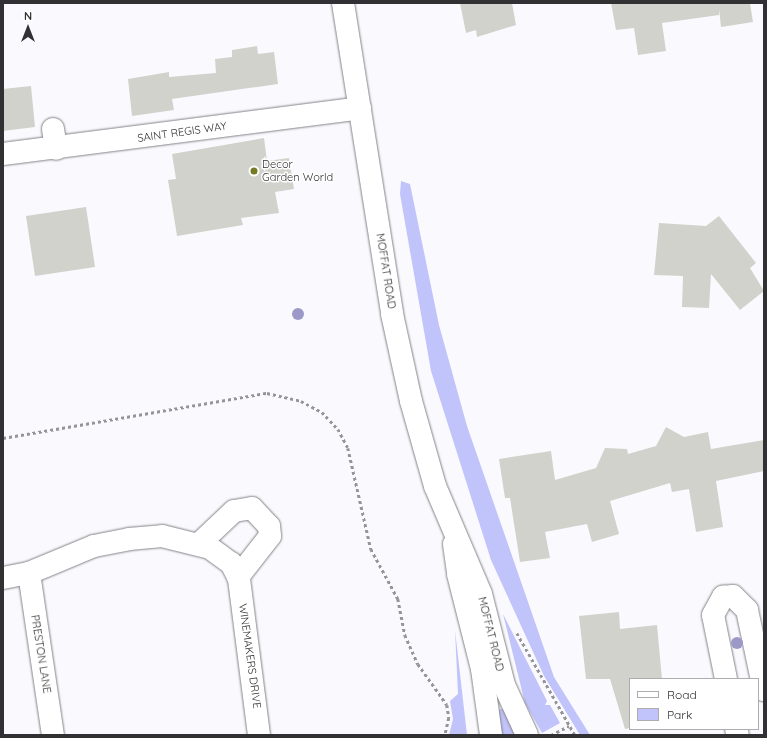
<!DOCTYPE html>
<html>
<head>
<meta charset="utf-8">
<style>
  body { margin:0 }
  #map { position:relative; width:767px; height:738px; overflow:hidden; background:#fafafe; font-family:Quicksand,sans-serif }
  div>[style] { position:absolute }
  .green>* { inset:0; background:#c1c3fb }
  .building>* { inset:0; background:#d1d2cc }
  .path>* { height:2.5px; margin-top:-1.25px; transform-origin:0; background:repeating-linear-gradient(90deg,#959598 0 3px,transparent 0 6px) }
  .roads { filter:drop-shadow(0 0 1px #828388) drop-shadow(0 0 1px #828388) }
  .minor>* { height:22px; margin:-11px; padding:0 11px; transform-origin:11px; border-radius:11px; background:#fff }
  .major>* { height:22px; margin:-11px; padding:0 11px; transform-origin:11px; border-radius:11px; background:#fff }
  .trees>* { width:12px; height:12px; margin:-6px; border-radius:50%; background:#9c99c8 }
  .dots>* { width:11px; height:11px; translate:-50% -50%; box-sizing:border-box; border:2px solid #fff; border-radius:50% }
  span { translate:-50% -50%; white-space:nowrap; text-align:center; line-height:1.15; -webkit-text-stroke:3px #fff; paint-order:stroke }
  .street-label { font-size:11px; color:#313133 }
  .poi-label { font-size:11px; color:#313133 }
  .left { translate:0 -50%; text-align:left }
  .frame { position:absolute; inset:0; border:4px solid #313133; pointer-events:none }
  .legend { position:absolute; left:629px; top:678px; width:130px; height:52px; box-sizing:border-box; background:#fff; border:1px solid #adadad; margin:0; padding:5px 7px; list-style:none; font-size:12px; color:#313133 }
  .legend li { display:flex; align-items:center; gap:8px; height:20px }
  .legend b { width:20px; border:1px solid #adadad }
  .north { position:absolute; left:8px; top:8px; width:40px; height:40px; -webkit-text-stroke:3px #fff; paint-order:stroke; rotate:0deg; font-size:11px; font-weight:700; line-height:16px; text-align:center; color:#313133 }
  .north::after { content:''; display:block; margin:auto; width:14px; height:18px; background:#313133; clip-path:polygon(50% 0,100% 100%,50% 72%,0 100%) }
</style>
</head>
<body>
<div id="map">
  <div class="green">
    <div style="clip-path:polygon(401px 181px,410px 184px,439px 325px,467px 426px,554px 677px,590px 735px,580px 735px,544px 676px,491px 560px,431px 371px,400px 194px)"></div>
    <div style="clip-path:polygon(503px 614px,547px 701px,545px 705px,550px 705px,560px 723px,542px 733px,525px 703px)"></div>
    <div style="clip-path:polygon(455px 630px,467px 735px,449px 735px,453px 719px,450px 701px,458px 694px)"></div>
    <div style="clip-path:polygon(505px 708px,517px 735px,502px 735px,497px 710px)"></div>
  </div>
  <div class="building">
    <div style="clip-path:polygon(460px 3px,512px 3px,516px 25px,477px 37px,476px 30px,466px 33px)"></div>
    <div style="clip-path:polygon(611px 3px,750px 3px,753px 22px,721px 27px,719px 9px,719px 15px,662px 23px,666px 51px,638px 55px,634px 28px,616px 30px)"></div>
    <div style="clip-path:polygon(257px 46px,258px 54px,274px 52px,278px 84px,172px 99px,174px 110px,132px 116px,128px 79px,169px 72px,169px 77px,216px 73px,215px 59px,232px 57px,232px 50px)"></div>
    <div style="clip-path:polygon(31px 86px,35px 127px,3px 131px,3px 89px)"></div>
    <div style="clip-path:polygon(264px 138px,267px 161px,289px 158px,294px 189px,275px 192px,279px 213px,241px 218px,243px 225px,177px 236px,168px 180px,176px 179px,172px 154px)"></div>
    <div style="clip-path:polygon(86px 207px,95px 267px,35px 276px,26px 216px)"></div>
    <div style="clip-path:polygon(719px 216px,756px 263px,750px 268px,764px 291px,740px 310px,711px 274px,709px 308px,682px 307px,683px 276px,654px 275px,659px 223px,706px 226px)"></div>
    <div style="clip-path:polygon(666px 427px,684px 437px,708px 432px,711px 449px,764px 440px,764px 471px,716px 481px,723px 527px,696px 532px,689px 489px,672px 492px,670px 483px,610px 501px,619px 534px,592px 542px,587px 524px,545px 532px,550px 558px,520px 562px,510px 498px,505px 498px,499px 459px,551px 451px,555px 480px,596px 468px,605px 448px,627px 449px,628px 454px,656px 446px)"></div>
    <div style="clip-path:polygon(619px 612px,620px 629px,657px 625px,662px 679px,630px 679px,630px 728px,625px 729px,610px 679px,586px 679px,579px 616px)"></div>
  </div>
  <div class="path">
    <div style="left:3px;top:438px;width:268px;rotate:-9.7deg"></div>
    <div style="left:267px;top:393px;width:35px;rotate:13deg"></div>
    <div style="left:301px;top:401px;width:24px;rotate:28deg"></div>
    <div style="left:322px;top:412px;width:23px;rotate:47deg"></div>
    <div style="left:338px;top:429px;width:21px;rotate:62deg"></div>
    <div style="left:348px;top:448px;width:104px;rotate:77.2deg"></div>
    <div style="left:371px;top:549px;width:57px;rotate:61.6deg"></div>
    <div style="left:398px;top:599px;width:37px;rotate:79deg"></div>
    <div style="left:405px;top:635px;width:32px;rotate:66deg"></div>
    <div style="left:418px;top:664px;width:50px;rotate:54.7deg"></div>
    <div style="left:447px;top:705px;width:13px;rotate:81deg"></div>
    <div style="left:449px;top:718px;width:17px;rotate:103deg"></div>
    <div style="left:517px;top:633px;width:117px;rotate:60.4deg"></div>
    <div style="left:551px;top:735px;width:20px;rotate:-27deg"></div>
  </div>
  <div class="roads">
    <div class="minor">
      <div style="left:53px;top:129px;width:20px;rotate:81deg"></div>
      <div style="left:3px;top:154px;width:360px;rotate:-7.3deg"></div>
      <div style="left:199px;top:544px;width:48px;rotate:-43.3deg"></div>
      <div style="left:234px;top:511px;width:18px;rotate:-9deg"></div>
      <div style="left:252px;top:508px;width:25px;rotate:47deg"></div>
      <div style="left:269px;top:526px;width:10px;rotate:84deg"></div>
      <div style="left:270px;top:536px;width:52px;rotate:128deg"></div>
      <div style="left:29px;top:573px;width:164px;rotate:81.6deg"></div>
      <div style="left:3px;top:578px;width:26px;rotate:-11deg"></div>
      <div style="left:29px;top:573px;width:70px;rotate:-22.6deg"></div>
      <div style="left:94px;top:546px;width:36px;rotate:-11deg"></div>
      <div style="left:129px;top:539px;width:33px;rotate:-5deg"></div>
      <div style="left:162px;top:536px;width:49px;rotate:14deg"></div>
      <div style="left:210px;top:548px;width:26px;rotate:36deg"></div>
      <div style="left:231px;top:563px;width:18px;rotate:63deg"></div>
      <div style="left:239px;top:579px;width:157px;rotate:82.7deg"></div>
      <div style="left:726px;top:679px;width:65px;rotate:-101.5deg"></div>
      <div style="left:713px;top:615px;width:21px;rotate:-61deg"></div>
      <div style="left:723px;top:597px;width:10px;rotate:-6deg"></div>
      <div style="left:733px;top:596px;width:20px;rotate:45deg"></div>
      <div style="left:747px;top:610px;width:82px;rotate:78deg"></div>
      <div style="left:736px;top:729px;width:6px;rotate:72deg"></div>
    </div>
    <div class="major">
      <div style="left:343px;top:3px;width:315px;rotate:81deg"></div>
      <div style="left:392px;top:314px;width:89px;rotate:77.7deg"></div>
      <div style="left:411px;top:401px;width:88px;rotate:74.2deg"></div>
      <div style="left:435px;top:486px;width:117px;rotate:66.9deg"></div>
      <div style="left:481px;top:594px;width:94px;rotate:75.8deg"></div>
      <div style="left:504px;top:685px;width:55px;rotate:65.3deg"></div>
      <div style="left:454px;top:544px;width:30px;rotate:82deg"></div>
      <div style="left:458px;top:574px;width:98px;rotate:75.8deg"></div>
      <div style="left:482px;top:669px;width:67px;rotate:82.2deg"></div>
    </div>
  </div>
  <div class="trees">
    <div style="left:298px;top:314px"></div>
    <div style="left:737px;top:643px"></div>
  </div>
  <div class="dots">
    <div style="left:254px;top:171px;background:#757a24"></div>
  </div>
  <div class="street-label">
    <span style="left:182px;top:132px;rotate:-8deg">SAINT REGIS WAY</span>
    <span style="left:386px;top:271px;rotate:81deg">MOFFAT ROAD</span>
    <span style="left:491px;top:634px;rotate:76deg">MOFFAT ROAD</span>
    <span style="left:41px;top:654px;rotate:81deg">PRESTON LANE</span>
    <span style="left:250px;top:656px;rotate:82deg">WINEMAKERS DRIVE</span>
  </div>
  <div class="poi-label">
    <span class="left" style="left:262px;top:171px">Decor<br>Garden World</span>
  </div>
  <div class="frame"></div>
  <ul class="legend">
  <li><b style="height:5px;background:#fff"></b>Road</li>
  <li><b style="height:11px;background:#c1c3fb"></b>Park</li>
  </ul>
  <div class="north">N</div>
</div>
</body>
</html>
